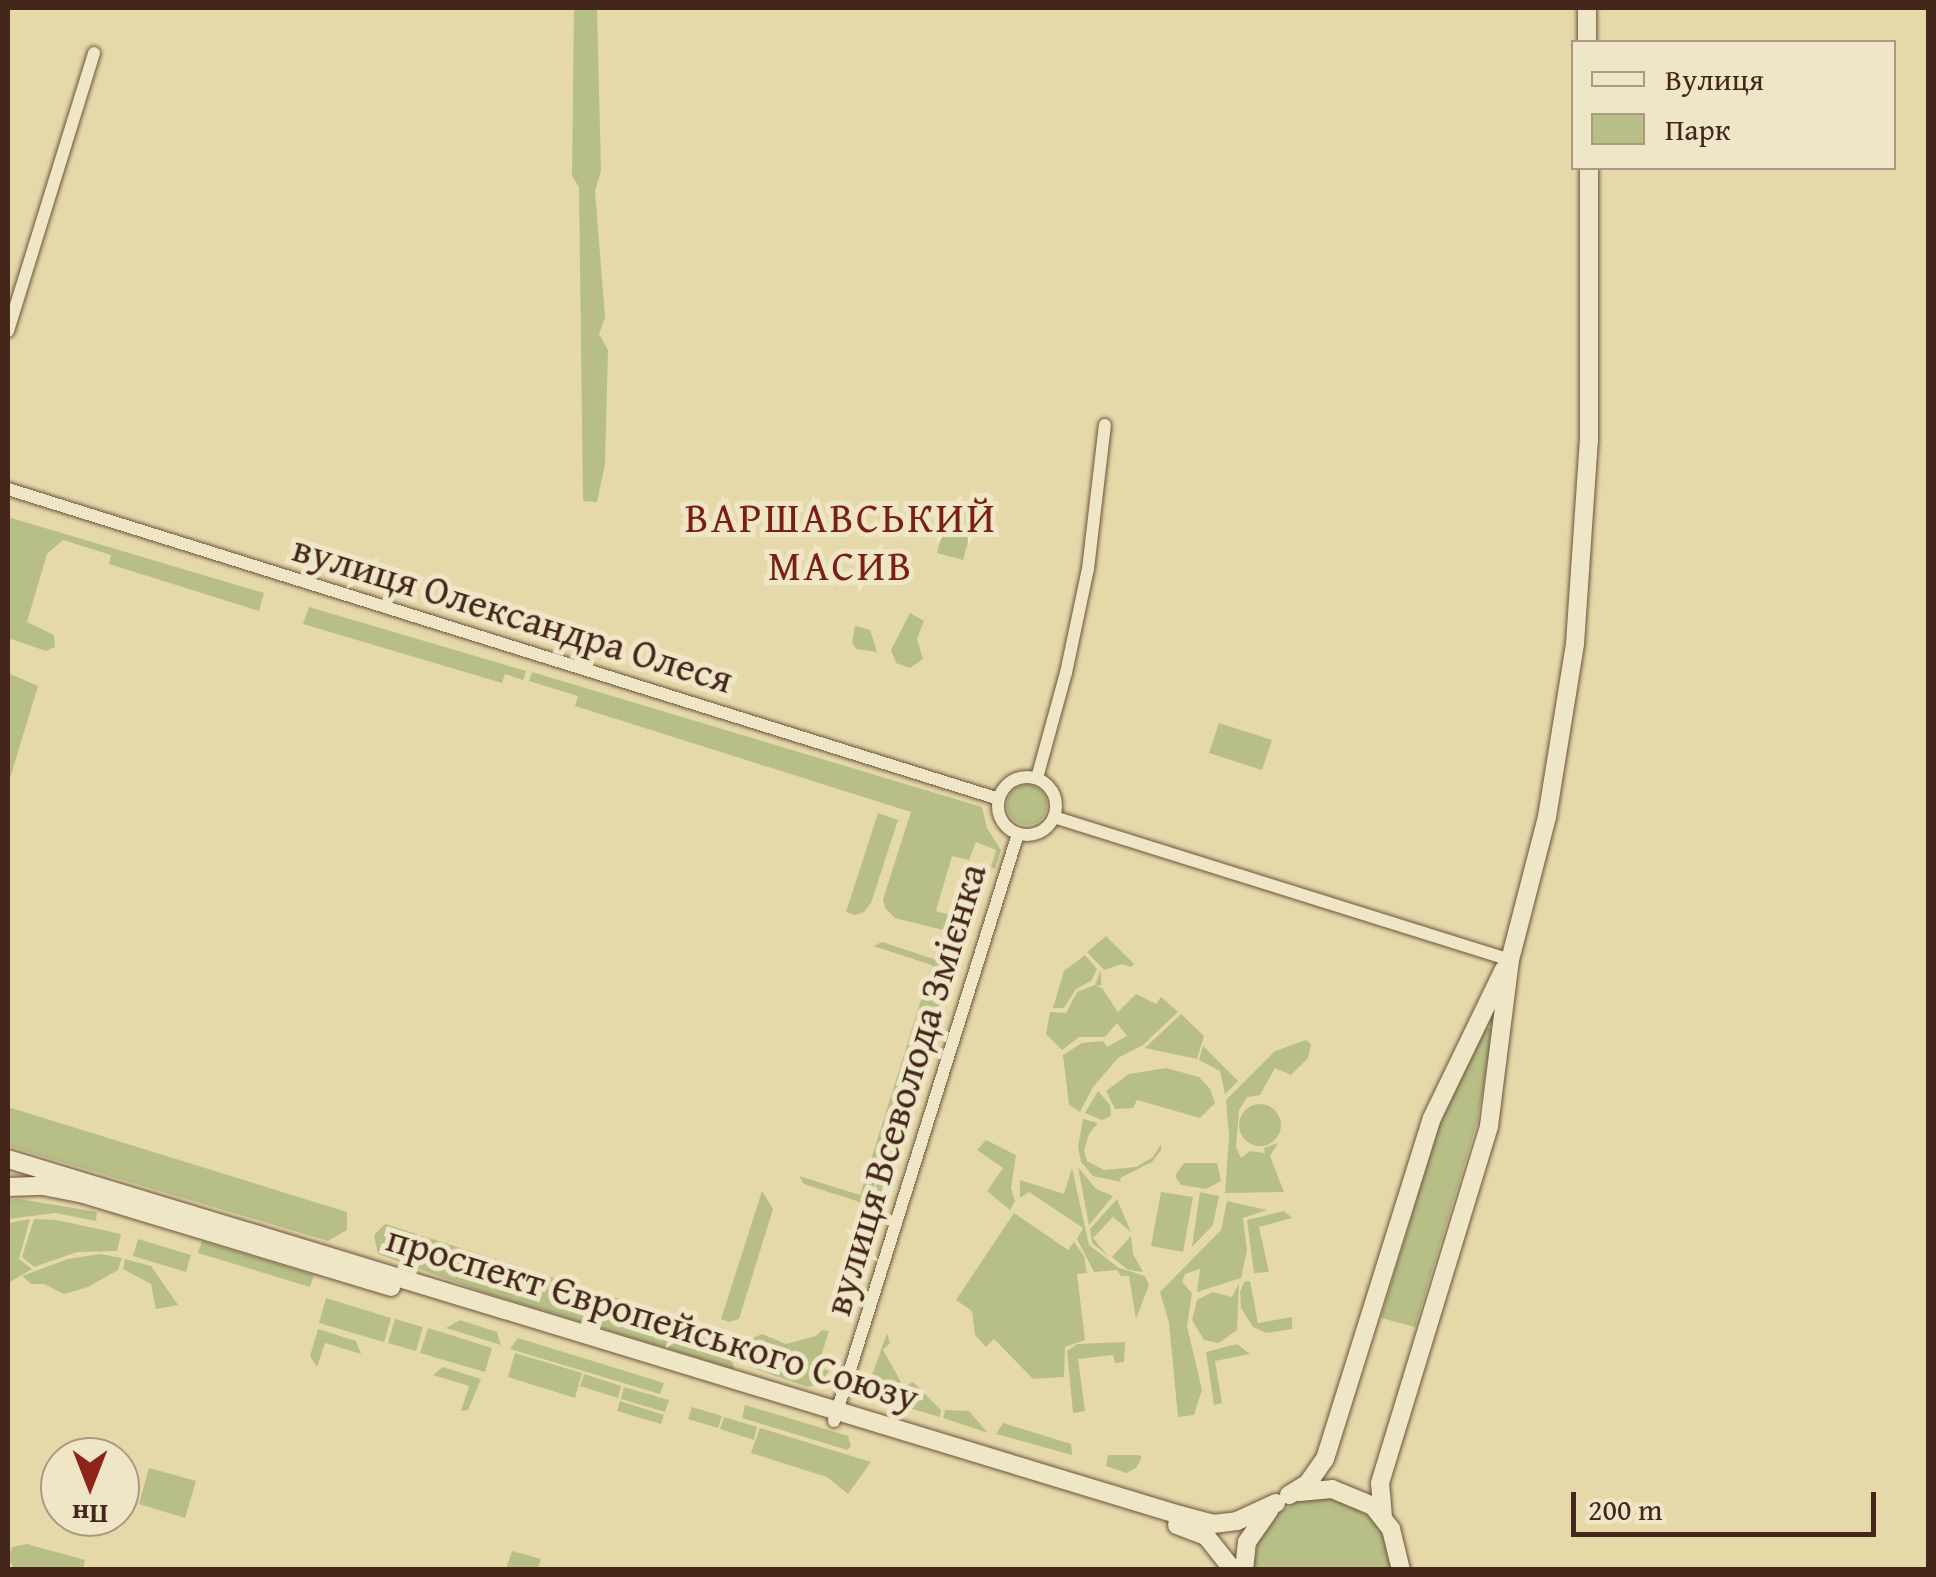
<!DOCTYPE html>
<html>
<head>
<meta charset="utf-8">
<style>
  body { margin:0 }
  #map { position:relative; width:1936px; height:1577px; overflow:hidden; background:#e6d9a9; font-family:"Gentium Book Plus",serif }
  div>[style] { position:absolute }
  .green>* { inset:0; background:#b7bf86 }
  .round { border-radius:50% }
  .roads { filter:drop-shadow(0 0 2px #6c533e) drop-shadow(0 0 2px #6c533e) }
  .street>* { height:12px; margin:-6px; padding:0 6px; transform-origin:6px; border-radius:6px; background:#efe6c7 }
  .street>.ring { margin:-6px; padding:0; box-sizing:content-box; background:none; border:12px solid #efe6c7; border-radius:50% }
  .secondary>* { height:18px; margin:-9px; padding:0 9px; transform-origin:9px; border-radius:9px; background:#efe6c7 }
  span { translate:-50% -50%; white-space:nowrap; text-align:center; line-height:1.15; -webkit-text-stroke:10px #efe6c7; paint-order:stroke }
  .street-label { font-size:40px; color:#44261b }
  .neighbourhood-label { font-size:42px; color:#7a1f14; letter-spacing:2.5px }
  .frame { position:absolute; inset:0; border:10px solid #44261b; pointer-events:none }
  .legend { position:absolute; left:1571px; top:40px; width:325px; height:130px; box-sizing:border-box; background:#efe6c7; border:2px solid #ab9982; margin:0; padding:12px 18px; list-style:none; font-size:30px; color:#44261b }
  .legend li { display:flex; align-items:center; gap:20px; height:50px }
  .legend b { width:50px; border:2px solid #ab9982 }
  .north { position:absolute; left:40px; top:1437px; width:100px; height:100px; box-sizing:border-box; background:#efe6c7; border:2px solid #ab9982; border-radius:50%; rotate:180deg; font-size:28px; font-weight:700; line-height:40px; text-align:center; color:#44261b }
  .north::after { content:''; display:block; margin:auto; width:35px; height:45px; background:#8f2418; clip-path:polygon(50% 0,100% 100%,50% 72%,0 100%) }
  .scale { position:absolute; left:1571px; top:1492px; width:305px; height:45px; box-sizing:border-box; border:5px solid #44261b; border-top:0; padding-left:12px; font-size:30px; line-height:35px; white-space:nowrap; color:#44261b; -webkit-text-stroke:8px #efe6c7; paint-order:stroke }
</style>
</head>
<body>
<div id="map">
  <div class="green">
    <div style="clip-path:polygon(574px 8px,597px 8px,601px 171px,595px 191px,605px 317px,599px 334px,608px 350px,605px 464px,597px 502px,583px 501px,579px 187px,572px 176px)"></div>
    <div style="clip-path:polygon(950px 506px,976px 513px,963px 560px,937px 553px)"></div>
    <div style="clip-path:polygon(8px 517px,264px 593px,259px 611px,109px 564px,111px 555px,63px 540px,47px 554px,27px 622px,54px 635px,55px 647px,46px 651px,8px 638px)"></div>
    <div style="clip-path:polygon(309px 607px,526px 671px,523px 680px,505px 674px,502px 683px,303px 624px)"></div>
    <div style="clip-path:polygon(910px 613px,924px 621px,917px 639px,923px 659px,910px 668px,896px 663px,891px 650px)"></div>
    <div style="clip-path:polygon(855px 626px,870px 630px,877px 652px,856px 649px,852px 643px)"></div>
    <div style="clip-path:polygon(532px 672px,982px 807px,987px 828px,1001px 850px,995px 869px,991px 867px,996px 850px,976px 842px,969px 860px,952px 856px,936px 911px,959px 918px,971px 879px,979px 882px,963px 935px,895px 918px,885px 908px,883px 899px,911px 812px,575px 706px,578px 696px,529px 681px)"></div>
    <div style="clip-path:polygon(8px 673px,38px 686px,8px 785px)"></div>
    <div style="clip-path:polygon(1219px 723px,1272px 740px,1262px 770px,1209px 753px)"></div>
    <div class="round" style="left:1007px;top:785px;width:40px;height:40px"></div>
    <div style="clip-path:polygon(878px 813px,898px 820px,871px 903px,864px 912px,855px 915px,846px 912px)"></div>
    <div style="clip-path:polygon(1106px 936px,1134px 964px,1131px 967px,1122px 964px,1104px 970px,1087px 952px)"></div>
    <div style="clip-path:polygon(882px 942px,952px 965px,878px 1204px,872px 1206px,804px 1184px,799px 1176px,860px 1195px,932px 965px,873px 946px)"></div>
    <div style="clip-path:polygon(1085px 955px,1097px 969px,1091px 981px,1076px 989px,1064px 1008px,1053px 1008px,1064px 971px)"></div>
    <div style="clip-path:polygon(1101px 970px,1101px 985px,1096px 986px,1102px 988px,1118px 1012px,1136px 994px,1156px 1004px,1161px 997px,1178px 1012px,1143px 1045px,1118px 1058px,1093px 1087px,1080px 1112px,1069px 1105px,1063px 1055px,1082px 1043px,1103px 1041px,1107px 1047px,1127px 1036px,1117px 1023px,1105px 1037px,1079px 1037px,1062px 1050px,1046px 1034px,1050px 1012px,1066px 1013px,1077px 992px,1095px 985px)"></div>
    <div style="clip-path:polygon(1181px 1014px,1204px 1036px,1197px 1059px,1145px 1048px)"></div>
    <div style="clip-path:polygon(1484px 1027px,1493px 1029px,1477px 1123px,1415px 1327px,1381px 1318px,1442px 1115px)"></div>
    <div style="clip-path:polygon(1306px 1040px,1311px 1044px,1308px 1058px,1291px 1075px,1275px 1068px,1260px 1095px,1247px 1097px,1239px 1110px,1236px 1147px,1241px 1158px,1250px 1151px,1265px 1153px,1264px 1148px,1278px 1143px,1270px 1156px,1284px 1192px,1225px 1193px,1229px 1136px,1226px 1100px,1275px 1051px)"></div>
    <div style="clip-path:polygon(1203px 1046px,1238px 1081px,1225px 1094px,1220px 1071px,1199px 1060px)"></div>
    <div style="clip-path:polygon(1166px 1068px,1199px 1077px,1210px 1089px,1215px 1103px,1200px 1118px,1137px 1100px,1133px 1108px,1115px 1109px,1106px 1091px,1129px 1074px)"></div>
    <div style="clip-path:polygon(1098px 1091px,1110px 1105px,1111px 1116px,1102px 1120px,1085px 1113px)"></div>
    <div class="round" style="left:1239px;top:1104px;width:42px;height:42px"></div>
    <div style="clip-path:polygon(8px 1107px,347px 1212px,347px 1230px,328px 1241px,8px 1146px)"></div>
    <div style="clip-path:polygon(1083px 1119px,1098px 1123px,1089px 1134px,1084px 1151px,1087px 1161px,1104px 1170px,1136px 1167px,1153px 1157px,1161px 1144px,1161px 1150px,1152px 1162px,1120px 1178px,1121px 1182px,1093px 1176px,1081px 1162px,1078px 1147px)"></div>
    <div style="clip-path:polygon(986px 1140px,1016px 1155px,1011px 1188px,1015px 1201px,1010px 1210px,987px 1191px,1003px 1168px,977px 1150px)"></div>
    <div style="clip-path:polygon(1184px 1163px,1217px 1163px,1221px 1181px,1206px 1189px,1181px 1185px,1175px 1176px)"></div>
    <div style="clip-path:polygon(1078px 1167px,1096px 1189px,1113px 1196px,1089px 1225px)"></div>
    <div style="clip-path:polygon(1072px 1168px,1089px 1245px,1119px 1268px,1145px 1276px,1149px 1285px,1136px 1319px,1129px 1276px,1121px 1276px,1117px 1270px,1094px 1272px,1077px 1239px,1083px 1228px,1029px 1192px,1020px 1198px,1020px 1180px,1064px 1194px)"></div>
    <div style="clip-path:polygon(762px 1191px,773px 1209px,739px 1319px,729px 1322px,721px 1319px)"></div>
    <div style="clip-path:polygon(1161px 1192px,1193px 1197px,1183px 1252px,1151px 1246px)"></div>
    <div style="clip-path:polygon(1200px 1192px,1219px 1196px,1213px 1225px,1192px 1247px)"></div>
    <div style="clip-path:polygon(19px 1199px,97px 1212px,96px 1221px,56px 1213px,8px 1219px,8px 1200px)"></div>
    <div style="clip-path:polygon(1117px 1199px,1131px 1232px,1113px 1217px,1093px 1238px,1108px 1256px,1092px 1243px,1090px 1229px)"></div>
    <div style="clip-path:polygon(1227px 1201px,1267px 1210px,1243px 1218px,1247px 1251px,1241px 1278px,1197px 1292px,1200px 1269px,1185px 1274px,1182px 1282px,1192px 1293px,1187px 1326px,1202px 1390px,1194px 1415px,1178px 1417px,1169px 1323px,1160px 1292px,1221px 1230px)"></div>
    <div style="clip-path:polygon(1284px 1211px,1292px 1218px,1259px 1227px,1269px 1272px,1254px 1273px,1247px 1220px)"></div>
    <div style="clip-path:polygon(1014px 1213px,1068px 1250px,1074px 1242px,1084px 1256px,1087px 1273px,1077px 1274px,1085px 1340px,1065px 1347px,1064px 1377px,1033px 1379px,994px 1339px,986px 1347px,975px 1335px,972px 1311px,956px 1300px)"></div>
    <div style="clip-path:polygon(30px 1219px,19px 1259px,32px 1269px,8px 1283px,8px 1223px)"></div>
    <div style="clip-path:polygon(34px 1219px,57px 1220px,121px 1234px,117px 1251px,77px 1252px,34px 1267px,22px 1257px)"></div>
    <div style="clip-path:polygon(385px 1224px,733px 1335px,730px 1353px,734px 1369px,480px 1291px,378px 1254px,374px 1235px)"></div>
    <div style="clip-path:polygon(1131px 1236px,1133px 1254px,1143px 1272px,1128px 1270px,1112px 1257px)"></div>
    <div style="clip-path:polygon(138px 1239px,191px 1255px,186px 1272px,133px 1256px)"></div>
    <div style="clip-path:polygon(202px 1241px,314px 1275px,310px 1287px,198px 1253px)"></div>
    <div style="clip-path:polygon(100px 1254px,122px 1258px,118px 1270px,88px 1287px,64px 1294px,44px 1284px,31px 1284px,22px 1276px,68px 1259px)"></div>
    <div style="clip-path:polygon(125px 1259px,151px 1266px,178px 1305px,156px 1309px,151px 1284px,123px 1269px)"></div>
    <div style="clip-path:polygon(1250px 1281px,1258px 1323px,1292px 1317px,1292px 1329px,1266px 1333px,1253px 1327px,1241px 1308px,1240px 1292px,1244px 1282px)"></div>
    <div style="clip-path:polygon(1239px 1283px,1237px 1330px,1219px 1343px,1204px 1340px,1192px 1320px,1197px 1300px,1213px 1292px,1232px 1297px)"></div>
    <div style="clip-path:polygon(326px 1298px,391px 1318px,384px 1342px,319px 1323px)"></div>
    <div style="clip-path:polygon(395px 1319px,423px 1327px,416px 1351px,388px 1343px)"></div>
    <div style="clip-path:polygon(460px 1320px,497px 1332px,501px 1345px,446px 1328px)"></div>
    <div style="clip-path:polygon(428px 1328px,492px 1348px,485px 1372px,420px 1353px)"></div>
    <div style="clip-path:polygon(318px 1329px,356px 1341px,361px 1354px,325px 1343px,317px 1367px,310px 1356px)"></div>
    <div style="clip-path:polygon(822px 1330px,829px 1331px,818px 1366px,829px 1371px,820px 1384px,807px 1387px,750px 1367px,745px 1343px,753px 1338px,762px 1334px,786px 1344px,816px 1336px)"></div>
    <div style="clip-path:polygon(887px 1333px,890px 1343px,883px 1350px,901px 1382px,880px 1395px,873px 1390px,871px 1378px)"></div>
    <div style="clip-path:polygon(518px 1338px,664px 1383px,660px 1394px,510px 1349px)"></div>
    <div style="clip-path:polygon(1125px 1342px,1124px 1362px,1115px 1363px,1113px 1355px,1078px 1359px,1085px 1411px,1073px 1413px,1067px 1351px,1077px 1344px)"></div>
    <div style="clip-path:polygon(1237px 1344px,1250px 1354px,1215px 1361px,1222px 1403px,1214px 1405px,1206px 1352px)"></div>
    <div style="clip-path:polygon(515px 1353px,582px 1373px,575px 1398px,508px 1377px)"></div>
    <div style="clip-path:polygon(443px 1367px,481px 1379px,468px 1410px,461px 1411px,469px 1386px,433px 1375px)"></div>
    <div style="clip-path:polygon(584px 1374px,621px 1386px,618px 1398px,580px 1386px)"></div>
    <div style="clip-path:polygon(913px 1382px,941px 1410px,940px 1417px,881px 1400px)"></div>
    <div style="clip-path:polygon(624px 1387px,669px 1400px,665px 1412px,621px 1399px)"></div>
    <div style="clip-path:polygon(620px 1401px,664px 1415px,661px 1424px,617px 1411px)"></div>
    <div style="clip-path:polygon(745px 1405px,848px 1436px,851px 1446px,847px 1450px,742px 1418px)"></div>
    <div style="clip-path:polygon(692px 1407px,722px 1416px,718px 1428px,688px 1419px)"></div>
    <div style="clip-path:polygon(945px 1410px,969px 1411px,988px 1433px,943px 1418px)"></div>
    <div style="clip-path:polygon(724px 1417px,757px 1427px,754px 1440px,720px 1429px)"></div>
    <div style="clip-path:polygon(1003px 1423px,1071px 1444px,1072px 1455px,996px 1434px)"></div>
    <div style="clip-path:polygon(760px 1428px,871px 1462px,848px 1494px,827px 1477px,751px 1453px)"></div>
    <div style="clip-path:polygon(1108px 1455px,1138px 1455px,1142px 1457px,1136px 1468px,1126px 1473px,1106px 1466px)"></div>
    <div style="clip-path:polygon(149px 1468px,196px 1481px,185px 1518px,139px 1504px)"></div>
    <div style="clip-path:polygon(1327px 1497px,1340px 1499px,1375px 1520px,1383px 1531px,1392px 1569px,1253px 1570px,1259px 1536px,1276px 1514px,1300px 1500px)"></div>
    <div style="clip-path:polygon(27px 1544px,85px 1560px,83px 1569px,13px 1567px,8px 1558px,12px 1547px)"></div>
    <div style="clip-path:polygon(512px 1551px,541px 1559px,538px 1569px,506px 1569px)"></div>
  </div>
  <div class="roads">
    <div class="street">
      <div style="left:8px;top:331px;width:291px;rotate:-72.8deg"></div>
      <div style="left:8px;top:489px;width:1038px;rotate:17.37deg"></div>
      <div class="ring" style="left:998px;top:777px;width:46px;height:46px"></div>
      <div style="left:1037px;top:778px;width:109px;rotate:-74.6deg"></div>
      <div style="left:1066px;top:673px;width:106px;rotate:-78.1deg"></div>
      <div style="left:1088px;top:569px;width:145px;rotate:-83.3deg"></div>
      <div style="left:1054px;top:817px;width:478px;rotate:17.4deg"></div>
      <div style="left:834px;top:1421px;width:615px;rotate:-72.6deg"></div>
    </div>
    <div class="secondary">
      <div style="left:1587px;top:8px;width:34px;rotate:90deg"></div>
      <div style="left:8px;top:1159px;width:1225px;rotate:16.9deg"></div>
      <div style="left:1180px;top:1515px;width:34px;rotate:15deg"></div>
      <div style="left:1213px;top:1524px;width:24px;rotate:-7deg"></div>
      <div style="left:1237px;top:1521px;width:43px;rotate:-24.8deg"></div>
      <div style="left:8px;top:1187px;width:35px;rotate:-2deg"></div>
      <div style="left:43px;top:1186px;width:38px;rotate:11deg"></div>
      <div style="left:80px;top:1193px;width:325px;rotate:16.8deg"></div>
      <div style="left:1299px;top:1492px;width:33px;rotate:-5deg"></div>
      <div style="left:1332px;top:1489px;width:44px;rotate:22.5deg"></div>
      <div style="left:1373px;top:1506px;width:29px;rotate:52deg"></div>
      <div style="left:1391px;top:1529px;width:42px;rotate:76.3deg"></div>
      <div style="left:1289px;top:1495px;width:22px;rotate:-32deg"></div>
      <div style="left:1308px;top:1483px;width:29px;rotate:-55deg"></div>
      <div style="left:1325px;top:1459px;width:357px;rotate:-72.6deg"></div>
      <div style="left:1432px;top:1118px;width:165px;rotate:-64.2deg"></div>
      <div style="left:1383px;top:1517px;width:34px;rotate:-95deg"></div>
      <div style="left:1380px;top:1483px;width:373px;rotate:-73deg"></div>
      <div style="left:1489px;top:1126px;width:167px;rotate:-82.8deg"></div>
      <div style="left:1510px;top:960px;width:148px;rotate:-75.5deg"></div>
      <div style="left:1547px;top:817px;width:175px;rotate:-80.8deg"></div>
      <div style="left:1575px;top:644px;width:203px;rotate:-86.1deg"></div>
      <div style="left:1589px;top:441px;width:273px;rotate:-90deg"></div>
      <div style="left:1177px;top:1525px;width:31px;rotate:21deg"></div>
      <div style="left:1206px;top:1536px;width:43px;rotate:51.5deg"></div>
      <div style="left:1244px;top:1570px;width:28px;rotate:-84deg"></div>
      <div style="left:1247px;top:1542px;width:39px;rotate:-55deg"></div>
    </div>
  </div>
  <div class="street-label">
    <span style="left:513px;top:613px;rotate:17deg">вулиця Олександра Олеся</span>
    <span style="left:904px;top:1089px;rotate:-73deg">вулиця Всеволода Змієнка</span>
    <span style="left:653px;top:1317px;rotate:17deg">проспект Європейського Союзу</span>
  </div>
  <div class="neighbourhood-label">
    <span style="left:841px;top:541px">ВАРШАВСЬКИЙ<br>МАСИВ</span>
  </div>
  <div class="frame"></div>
  <ul class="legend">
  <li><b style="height:12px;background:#efe6c7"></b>Вулиця</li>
  <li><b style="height:28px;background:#b7bf86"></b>Парк</li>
  </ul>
  <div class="north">Пн</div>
  <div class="scale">200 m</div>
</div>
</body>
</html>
